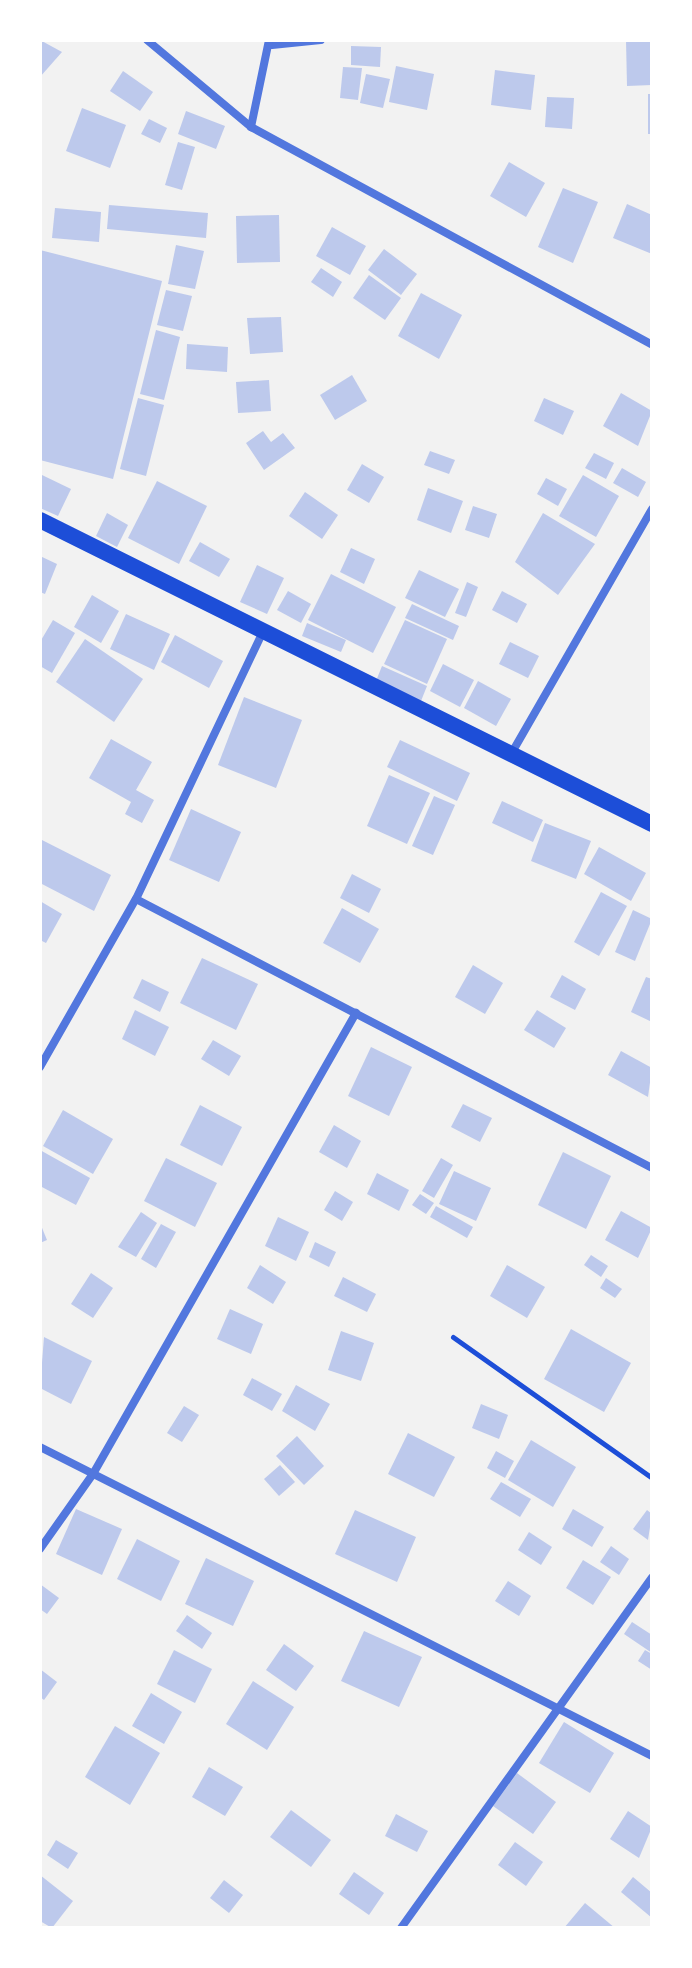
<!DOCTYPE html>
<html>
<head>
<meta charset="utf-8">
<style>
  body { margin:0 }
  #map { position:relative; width:692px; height:1968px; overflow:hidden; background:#f2f2f2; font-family:"Source Sans 3",sans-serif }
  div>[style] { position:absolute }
  .building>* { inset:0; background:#bdc9ec }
  .path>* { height:5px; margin:-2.5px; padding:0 2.5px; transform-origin:2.5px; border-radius:2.5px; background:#1d4ed8 }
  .minor>* { height:8px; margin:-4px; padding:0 4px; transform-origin:4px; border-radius:4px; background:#5277de }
  .secondary>* { height:16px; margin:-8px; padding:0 8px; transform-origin:8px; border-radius:8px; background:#1d4ed8 }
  span { translate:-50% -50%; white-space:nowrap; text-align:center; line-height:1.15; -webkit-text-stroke:6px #fff; paint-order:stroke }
  .frame { position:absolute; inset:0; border:42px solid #fff; pointer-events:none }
</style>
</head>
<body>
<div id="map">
  <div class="building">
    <div style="clip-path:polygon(40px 40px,62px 52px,40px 77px)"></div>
    <div style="clip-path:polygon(626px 40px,652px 40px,652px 85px,627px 86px)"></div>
    <div style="clip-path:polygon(351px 46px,381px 47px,380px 67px,351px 65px)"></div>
    <div style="clip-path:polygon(396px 66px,434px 74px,427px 110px,389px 102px)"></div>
    <div style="clip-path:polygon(343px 67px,362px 68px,358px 100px,340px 98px)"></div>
    <div style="clip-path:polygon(495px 70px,535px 75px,531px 110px,491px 105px)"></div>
    <div style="clip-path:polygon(123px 71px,153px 92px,140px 111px,110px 91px)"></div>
    <div style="clip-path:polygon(366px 74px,390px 79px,383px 108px,360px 103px)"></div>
    <div style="clip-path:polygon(648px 94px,652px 94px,652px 134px,648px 134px)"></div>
    <div style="clip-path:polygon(547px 97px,574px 98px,572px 129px,545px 127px)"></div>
    <div style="clip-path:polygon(82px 108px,126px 125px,110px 168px,66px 151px)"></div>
    <div style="clip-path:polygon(186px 111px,225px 126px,216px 149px,178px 134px)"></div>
    <div style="clip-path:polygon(149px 119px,167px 128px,160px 143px,141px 134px)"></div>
    <div style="clip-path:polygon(178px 142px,195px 147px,182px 190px,165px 185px)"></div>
    <div style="clip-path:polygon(509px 162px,545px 183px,526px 217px,490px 196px)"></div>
    <div style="clip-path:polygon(563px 188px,598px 202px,573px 263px,538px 247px)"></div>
    <div style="clip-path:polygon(627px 204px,652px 215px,652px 254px,613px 238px)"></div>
    <div style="clip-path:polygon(109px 205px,208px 213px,206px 238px,107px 229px)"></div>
    <div style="clip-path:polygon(55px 208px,101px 212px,99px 242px,52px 238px)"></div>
    <div style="clip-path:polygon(279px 215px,280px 262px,237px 263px,236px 216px)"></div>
    <div style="clip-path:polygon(332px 227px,366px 246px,350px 275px,316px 256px)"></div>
    <div style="clip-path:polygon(176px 245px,204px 251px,195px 289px,168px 284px)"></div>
    <div style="clip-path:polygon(384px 249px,417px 274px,401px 295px,368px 270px)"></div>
    <div style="clip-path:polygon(40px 250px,162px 281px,113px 479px,40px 460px)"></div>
    <div style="clip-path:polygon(321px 268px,342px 282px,333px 297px,311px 282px)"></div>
    <div style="clip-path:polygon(369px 275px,401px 298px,385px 320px,353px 298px)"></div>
    <div style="clip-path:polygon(166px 290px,192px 296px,183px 331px,157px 325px)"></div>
    <div style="clip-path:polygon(421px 293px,462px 315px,439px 359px,398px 336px)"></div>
    <div style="clip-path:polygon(281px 317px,283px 352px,250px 354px,247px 318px)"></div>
    <div style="clip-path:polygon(156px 330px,180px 337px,164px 400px,140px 394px)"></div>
    <div style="clip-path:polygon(187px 344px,228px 347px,227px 372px,186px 369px)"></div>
    <div style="clip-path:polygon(352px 375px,367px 401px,335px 420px,320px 395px)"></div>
    <div style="clip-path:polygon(269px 380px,271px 411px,238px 413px,236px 382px)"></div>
    <div style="clip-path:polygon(621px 393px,652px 411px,638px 446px,603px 426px)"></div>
    <div style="clip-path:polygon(138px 398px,164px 405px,146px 476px,120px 469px)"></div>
    <div style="clip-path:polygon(544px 398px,574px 411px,563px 435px,534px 421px)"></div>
    <div style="clip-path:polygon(263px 431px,271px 442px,283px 433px,295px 448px,264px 470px,246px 443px)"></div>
    <div style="clip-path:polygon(430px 451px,455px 460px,449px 474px,424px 465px)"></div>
    <div style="clip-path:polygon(594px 453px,614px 463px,606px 479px,585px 468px)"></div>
    <div style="clip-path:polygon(362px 464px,384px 477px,369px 503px,347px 490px)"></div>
    <div style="clip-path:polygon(622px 468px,646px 482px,638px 497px,613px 483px)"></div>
    <div style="clip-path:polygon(42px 475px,71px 489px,58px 516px,40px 508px)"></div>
    <div style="clip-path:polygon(583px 475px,619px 496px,596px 537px,559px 516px)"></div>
    <div style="clip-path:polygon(546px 478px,567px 489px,558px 506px,537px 494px)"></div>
    <div style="clip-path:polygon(157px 481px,207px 506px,179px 564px,128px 538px)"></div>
    <div style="clip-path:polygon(428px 488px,463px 501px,451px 533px,417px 520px)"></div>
    <div style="clip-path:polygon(305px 492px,338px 515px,322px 539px,289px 516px)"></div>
    <div style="clip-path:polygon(473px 506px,497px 514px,489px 538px,465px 530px)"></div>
    <div style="clip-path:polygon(107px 513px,128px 525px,117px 547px,96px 536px)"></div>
    <div style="clip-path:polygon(543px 513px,595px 544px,558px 595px,515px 562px)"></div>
    <div style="clip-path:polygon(200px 542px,230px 559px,219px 577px,189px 561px)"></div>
    <div style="clip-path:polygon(351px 548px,375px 559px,364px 584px,340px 572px)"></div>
    <div style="clip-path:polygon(40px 556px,57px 564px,45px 594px,40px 592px)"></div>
    <div style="clip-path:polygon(257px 565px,284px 578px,267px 614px,240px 602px)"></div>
    <div style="clip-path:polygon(419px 570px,459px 589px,445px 617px,405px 598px)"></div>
    <div style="clip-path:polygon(331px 574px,396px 607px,373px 653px,308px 620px)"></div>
    <div style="clip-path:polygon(467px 582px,478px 587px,466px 617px,455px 613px)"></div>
    <div style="clip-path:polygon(288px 591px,311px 604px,301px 623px,277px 610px)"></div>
    <div style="clip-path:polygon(502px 591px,527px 604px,517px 623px,492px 610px)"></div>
    <div style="clip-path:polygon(92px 595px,119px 611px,101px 643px,74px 627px)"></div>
    <div style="clip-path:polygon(412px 604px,459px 626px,453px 640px,405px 618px)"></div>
    <div style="clip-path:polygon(126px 614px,170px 634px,154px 670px,110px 649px)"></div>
    <div style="clip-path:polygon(53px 620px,75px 633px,52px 673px,40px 666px,40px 642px)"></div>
    <div style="clip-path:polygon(405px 620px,447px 639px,427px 684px,384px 664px)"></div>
    <div style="clip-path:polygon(307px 623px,346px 640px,341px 652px,302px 636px)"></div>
    <div style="clip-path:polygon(175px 635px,223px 661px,209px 688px,161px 662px)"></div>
    <div style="clip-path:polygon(85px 639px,143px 679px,114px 722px,56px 682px)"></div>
    <div style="clip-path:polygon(510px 642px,539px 656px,528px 678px,499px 664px)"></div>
    <div style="clip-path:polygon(443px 664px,474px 680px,460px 707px,430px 691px)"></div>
    <div style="clip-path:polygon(382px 666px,427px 686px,421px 701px,376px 681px)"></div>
    <div style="clip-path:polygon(478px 681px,511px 699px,496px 726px,464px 708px)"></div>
    <div style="clip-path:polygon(244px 697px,302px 720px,276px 788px,218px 765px)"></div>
    <div style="clip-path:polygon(111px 739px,152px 762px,136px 790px,154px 800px,142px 823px,125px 814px,131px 802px,89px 778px)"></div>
    <div style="clip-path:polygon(400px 740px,470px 773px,457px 801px,387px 767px)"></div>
    <div style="clip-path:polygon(389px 775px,430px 793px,407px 844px,367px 826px)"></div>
    <div style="clip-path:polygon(434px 796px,455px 805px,433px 855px,412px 846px)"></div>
    <div style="clip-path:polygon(502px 801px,543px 820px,533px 842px,492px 823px)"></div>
    <div style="clip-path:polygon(191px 809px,241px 832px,219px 882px,169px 860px)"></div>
    <div style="clip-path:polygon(545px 823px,591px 841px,576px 879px,531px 861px)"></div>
    <div style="clip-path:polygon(40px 839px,111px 875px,94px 911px,40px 883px)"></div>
    <div style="clip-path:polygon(599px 847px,646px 873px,631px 901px,584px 874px)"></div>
    <div style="clip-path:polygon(352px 874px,381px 889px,369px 913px,340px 898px)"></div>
    <div style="clip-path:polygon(601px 892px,627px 906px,599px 956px,574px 942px)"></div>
    <div style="clip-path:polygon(40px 901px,62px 914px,46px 943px,40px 940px)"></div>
    <div style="clip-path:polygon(342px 908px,379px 929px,360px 963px,323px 943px)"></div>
    <div style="clip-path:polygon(633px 910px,652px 919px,635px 961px,615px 952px)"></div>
    <div style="clip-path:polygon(202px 958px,258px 984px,236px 1030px,180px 1003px)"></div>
    <div style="clip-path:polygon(473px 965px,503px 983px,485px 1014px,455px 997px)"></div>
    <div style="clip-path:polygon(562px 975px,586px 989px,575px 1010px,550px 997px)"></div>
    <div style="clip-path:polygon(646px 977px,652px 979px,652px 1022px,631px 1012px)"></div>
    <div style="clip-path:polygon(142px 979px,169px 992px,160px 1012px,133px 998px)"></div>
    <div style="clip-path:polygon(135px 1010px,169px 1027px,155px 1056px,122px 1039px)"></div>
    <div style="clip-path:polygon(537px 1010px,566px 1028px,554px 1048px,524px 1030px)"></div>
    <div style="clip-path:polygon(213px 1040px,241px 1056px,229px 1076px,201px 1059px)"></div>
    <div style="clip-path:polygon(371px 1047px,412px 1067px,389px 1116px,348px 1096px)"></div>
    <div style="clip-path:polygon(621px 1051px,652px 1068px,648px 1097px,608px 1075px)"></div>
    <div style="clip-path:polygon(463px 1104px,492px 1118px,480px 1142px,451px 1127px)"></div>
    <div style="clip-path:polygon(200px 1105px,242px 1127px,222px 1166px,180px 1145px)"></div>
    <div style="clip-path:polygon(63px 1110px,113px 1139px,93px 1174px,43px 1146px)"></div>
    <div style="clip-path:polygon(334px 1125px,361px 1141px,347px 1168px,319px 1152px)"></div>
    <div style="clip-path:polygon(40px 1150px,90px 1178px,76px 1205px,40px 1186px)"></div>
    <div style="clip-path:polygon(563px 1152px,611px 1176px,586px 1229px,538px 1205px)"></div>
    <div style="clip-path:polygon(166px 1158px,217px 1183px,195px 1227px,144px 1201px)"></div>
    <div style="clip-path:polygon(441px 1158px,453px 1165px,434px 1198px,422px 1191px)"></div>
    <div style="clip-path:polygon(454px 1171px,491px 1188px,476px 1221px,439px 1204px)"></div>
    <div style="clip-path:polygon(377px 1173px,409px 1190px,399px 1211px,367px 1194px)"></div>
    <div style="clip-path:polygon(335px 1191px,353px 1202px,342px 1221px,324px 1210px)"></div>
    <div style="clip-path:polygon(420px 1194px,434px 1203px,426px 1214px,412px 1205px)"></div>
    <div style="clip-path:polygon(436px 1206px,473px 1227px,467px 1238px,430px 1217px)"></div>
    <div style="clip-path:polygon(621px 1211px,652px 1228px,638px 1258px,605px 1240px)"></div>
    <div style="clip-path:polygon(141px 1212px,157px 1223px,136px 1257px,118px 1247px)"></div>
    <div style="clip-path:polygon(278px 1217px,309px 1232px,296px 1261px,265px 1246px)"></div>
    <div style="clip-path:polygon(40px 1223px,47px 1240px,40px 1243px)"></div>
    <div style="clip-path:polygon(161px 1224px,176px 1232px,156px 1268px,141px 1259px)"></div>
    <div style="clip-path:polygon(315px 1242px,336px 1252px,329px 1267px,309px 1257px)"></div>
    <div style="clip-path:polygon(591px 1255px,608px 1266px,601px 1277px,584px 1265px)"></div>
    <div style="clip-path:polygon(260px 1265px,286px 1282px,273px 1304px,247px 1288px)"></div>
    <div style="clip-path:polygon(507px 1265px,545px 1287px,527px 1318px,490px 1296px)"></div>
    <div style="clip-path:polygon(91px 1273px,113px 1288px,93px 1318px,71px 1304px)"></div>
    <div style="clip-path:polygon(343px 1277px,376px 1294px,367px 1312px,334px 1296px)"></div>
    <div style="clip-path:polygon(606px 1278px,622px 1289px,615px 1298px,600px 1288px)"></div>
    <div style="clip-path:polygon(230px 1309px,263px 1324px,251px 1354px,217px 1339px)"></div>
    <div style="clip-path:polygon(571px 1329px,631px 1363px,604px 1412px,544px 1379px)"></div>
    <div style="clip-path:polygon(341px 1331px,374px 1343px,361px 1381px,328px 1370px)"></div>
    <div style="clip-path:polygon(44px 1337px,92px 1361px,71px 1404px,40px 1388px)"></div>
    <div style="clip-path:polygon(252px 1378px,282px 1394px,272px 1411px,243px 1395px)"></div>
    <div style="clip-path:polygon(296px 1385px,330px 1404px,315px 1431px,282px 1411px)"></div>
    <div style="clip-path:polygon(481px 1404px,508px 1415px,499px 1439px,472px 1428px)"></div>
    <div style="clip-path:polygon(184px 1406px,199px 1415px,182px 1442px,167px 1433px)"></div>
    <div style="clip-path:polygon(408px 1433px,455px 1457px,434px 1497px,388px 1474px)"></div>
    <div style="clip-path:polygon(297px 1436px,324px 1466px,304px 1485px,276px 1456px)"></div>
    <div style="clip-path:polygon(531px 1440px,576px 1467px,553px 1507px,508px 1480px)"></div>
    <div style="clip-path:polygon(496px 1451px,514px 1461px,505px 1478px,487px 1468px)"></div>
    <div style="clip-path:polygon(280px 1465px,295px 1482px,279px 1496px,264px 1479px)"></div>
    <div style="clip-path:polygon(501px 1482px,531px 1499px,520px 1517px,490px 1499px)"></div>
    <div style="clip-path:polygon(76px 1509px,122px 1529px,102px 1575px,56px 1554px)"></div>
    <div style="clip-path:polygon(573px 1509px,604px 1527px,592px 1547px,562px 1529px)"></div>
    <div style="clip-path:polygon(355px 1510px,416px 1537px,397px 1582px,335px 1554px)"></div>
    <div style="clip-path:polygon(647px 1510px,652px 1514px,648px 1540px,633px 1529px)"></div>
    <div style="clip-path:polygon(529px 1532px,552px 1547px,541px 1565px,518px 1550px)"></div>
    <div style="clip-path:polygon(137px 1539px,180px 1561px,161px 1601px,117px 1579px)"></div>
    <div style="clip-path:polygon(611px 1546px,629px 1559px,619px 1575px,600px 1562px)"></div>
    <div style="clip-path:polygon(206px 1558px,254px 1581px,233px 1626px,185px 1604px)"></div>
    <div style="clip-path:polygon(583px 1560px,611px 1577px,593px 1605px,566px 1588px)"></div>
    <div style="clip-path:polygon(508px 1581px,531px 1596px,519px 1616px,495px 1601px)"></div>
    <div style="clip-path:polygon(40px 1584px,59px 1598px,47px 1614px,40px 1609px)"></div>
    <div style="clip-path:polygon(187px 1615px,212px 1633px,202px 1649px,176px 1631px)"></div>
    <div style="clip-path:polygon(632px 1622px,652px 1635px,652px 1653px,624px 1634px)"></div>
    <div style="clip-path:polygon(364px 1631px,422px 1657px,399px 1707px,341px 1681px)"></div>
    <div style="clip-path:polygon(284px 1644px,314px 1666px,296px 1691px,266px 1670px)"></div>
    <div style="clip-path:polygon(174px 1650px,212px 1669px,195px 1703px,157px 1684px)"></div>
    <div style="clip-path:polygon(645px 1650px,652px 1654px,652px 1670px,638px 1661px)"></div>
    <div style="clip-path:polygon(40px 1669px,57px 1682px,44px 1700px,40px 1697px)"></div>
    <div style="clip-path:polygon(253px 1681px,294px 1707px,267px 1750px,226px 1724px)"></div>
    <div style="clip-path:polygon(151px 1693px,182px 1712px,164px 1744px,132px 1726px)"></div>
    <div style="clip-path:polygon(564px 1722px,614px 1753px,590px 1793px,539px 1763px)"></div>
    <div style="clip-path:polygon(115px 1726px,160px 1753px,130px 1805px,85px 1777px)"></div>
    <div style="clip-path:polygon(209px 1767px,243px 1787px,225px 1816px,192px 1797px)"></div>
    <div style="clip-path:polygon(517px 1773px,556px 1802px,533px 1834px,493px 1806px)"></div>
    <div style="clip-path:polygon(291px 1810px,331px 1840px,311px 1867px,270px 1837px)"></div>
    <div style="clip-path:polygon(628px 1811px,652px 1827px,639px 1858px,610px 1839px)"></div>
    <div style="clip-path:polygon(396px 1814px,428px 1831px,417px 1852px,385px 1836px)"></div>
    <div style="clip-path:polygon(56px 1840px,78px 1853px,68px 1869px,47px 1855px)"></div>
    <div style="clip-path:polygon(515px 1842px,543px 1862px,526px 1886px,498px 1865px)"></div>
    <div style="clip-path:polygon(354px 1872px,384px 1893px,369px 1915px,339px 1894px)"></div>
    <div style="clip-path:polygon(40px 1875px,73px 1901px,52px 1928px,40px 1921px)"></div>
    <div style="clip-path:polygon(633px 1877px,652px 1893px,652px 1918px,621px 1892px)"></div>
    <div style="clip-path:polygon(224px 1880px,243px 1895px,229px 1913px,210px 1898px)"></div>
    <div style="clip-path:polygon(585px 1903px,615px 1928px,564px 1928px)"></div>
  </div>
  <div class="path">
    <div style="left:453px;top:1337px;width:244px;rotate:35.3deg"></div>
  </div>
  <div class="minor">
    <div style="left:147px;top:40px;width:136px;rotate:39.9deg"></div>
    <div style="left:251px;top:127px;width:456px;rotate:28.5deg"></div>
    <div style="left:272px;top:45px;width:49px;rotate:-5.8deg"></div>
    <div style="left:251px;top:127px;width:89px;rotate:-78.3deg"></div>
    <div style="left:514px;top:749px;width:277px;rotate:-60.1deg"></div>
    <div style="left:136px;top:899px;width:582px;rotate:27.53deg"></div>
    <div style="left:40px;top:1067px;width:193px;rotate:-60.3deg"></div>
    <div style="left:136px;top:899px;width:298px;rotate:-64.6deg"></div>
    <div style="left:40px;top:1447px;width:686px;rotate:26.79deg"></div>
    <div style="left:40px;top:1549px;width:92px;rotate:-54.8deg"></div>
    <div style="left:93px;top:1474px;width:531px;rotate:-60.3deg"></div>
    <div style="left:401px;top:1928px;width:431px;rotate:-54.4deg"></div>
  </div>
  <div class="secondary">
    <div style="left:40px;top:520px;width:683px;rotate:26.42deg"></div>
  </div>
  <div class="frame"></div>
</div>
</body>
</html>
